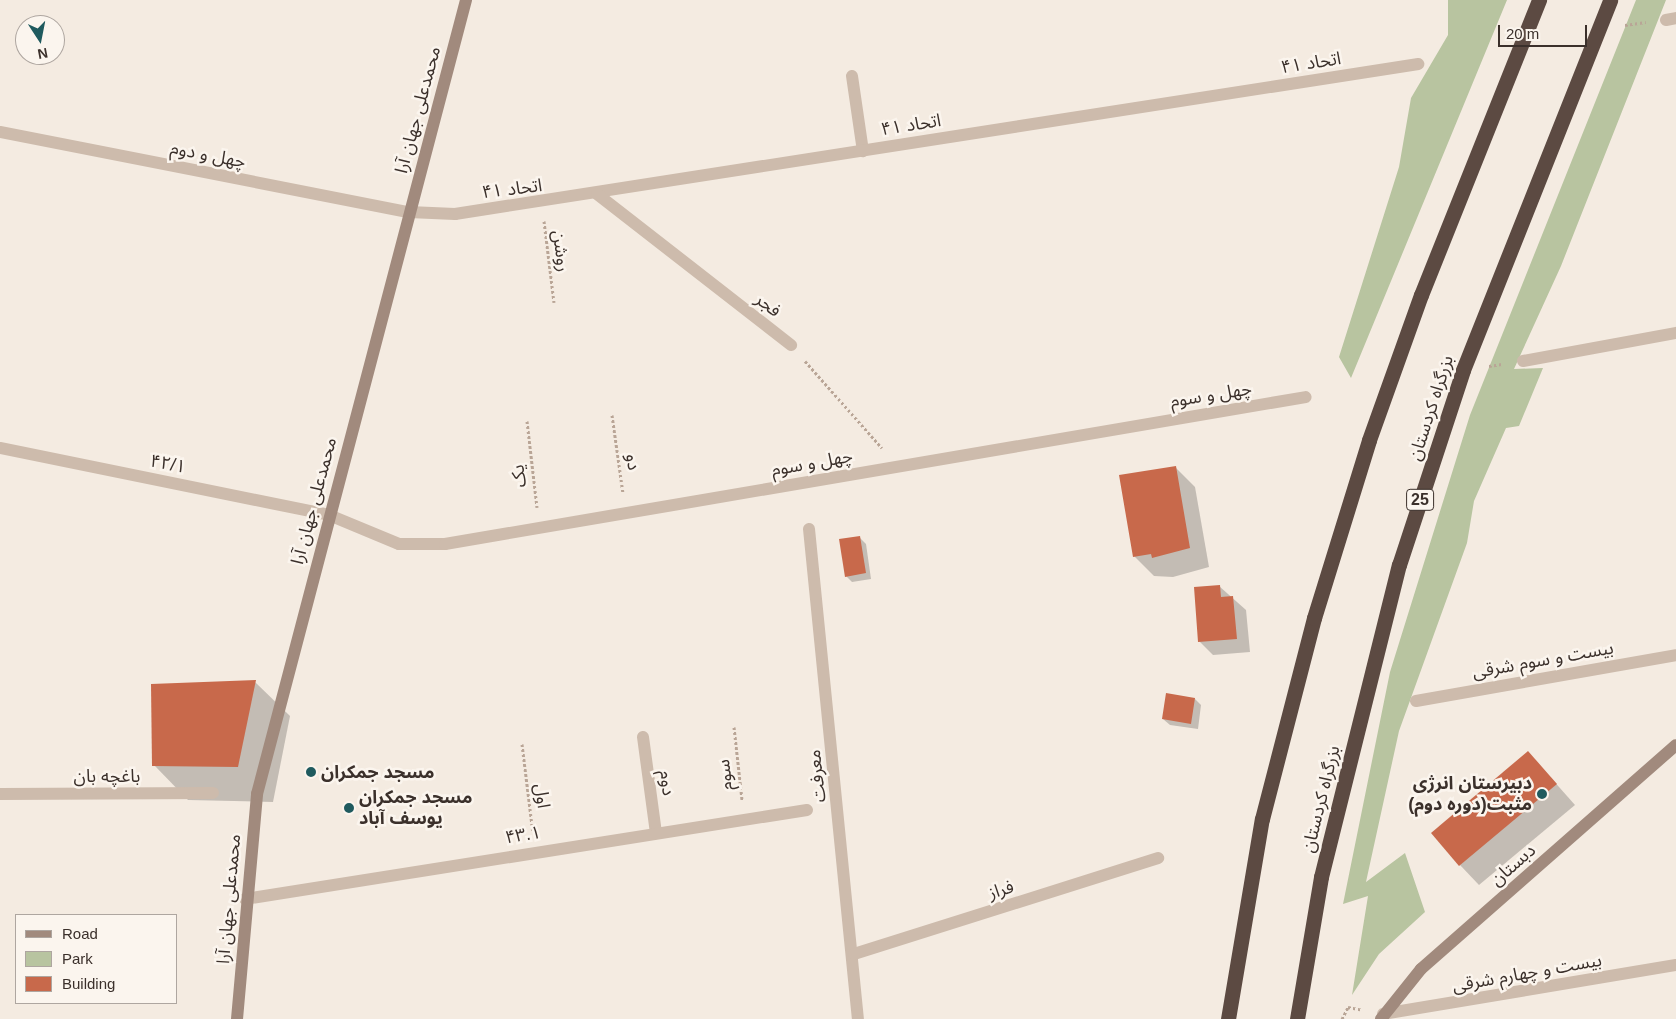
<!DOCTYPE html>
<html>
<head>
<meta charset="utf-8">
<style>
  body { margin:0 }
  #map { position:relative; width:1676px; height:1019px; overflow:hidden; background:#f4ebe1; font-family:Arial,"Noto Sans Arabic",sans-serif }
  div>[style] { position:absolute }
  .green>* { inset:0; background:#b8c4a0 }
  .shadow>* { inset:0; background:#0003 }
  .building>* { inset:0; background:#c8694b }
  .path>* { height:3px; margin-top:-1.5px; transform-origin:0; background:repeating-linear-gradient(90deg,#b9a596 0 2.5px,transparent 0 5px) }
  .lane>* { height:12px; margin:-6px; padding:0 6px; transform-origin:6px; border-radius:6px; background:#cdbbac }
  .street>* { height:12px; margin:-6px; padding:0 6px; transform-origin:6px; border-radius:6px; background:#cdbbac }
  .secondary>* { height:12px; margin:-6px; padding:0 6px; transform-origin:6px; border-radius:6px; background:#a18a7d }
  .highway>* { height:15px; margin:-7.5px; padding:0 7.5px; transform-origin:7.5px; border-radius:7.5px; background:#5c4a42 }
  .dots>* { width:14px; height:14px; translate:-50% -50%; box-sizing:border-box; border:2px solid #fbf5ee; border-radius:50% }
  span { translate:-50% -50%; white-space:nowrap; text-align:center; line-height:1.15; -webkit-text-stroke:5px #fbf5ee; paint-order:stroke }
  .shield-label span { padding:1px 4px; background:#fbf5ee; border:1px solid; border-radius:4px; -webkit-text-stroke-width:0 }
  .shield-label { font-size:16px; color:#3b302b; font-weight:700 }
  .street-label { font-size:18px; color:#3b302b }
  .poi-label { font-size:18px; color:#3b302b; font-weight:700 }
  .left { translate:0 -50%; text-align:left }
  .right { translate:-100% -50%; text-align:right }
  .legend { position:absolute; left:15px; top:914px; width:162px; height:90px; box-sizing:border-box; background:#fbf5ee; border:1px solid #aea6a0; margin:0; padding:6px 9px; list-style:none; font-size:15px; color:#3b302b }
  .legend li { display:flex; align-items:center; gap:10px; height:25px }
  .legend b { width:25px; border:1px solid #aea6a0 }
  .north { position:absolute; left:15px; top:15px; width:50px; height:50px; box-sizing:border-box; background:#fbf5ee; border:1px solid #aea6a0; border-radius:50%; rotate:169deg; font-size:14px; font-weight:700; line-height:20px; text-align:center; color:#3b302b }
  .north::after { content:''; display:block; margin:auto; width:18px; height:22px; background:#1f5a5e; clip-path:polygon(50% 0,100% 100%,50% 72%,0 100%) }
  .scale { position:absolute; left:1498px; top:25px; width:89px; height:22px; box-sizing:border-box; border:2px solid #3b302b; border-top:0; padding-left:6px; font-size:15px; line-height:18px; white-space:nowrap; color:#3b302b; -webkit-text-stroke:4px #fbf5ee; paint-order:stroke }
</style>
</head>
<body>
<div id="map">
  <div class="green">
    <div style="clip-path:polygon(1448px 0,1507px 0,1351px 378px,1339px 357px,1399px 167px,1411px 98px,1448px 35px)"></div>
    <div style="clip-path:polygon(1636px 0,1666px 0,1561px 266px,1514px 369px,1543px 368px,1519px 426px,1506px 428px,1474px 501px,1467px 543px,1399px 731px,1366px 882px,1405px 853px,1425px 912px,1379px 954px,1352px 995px,1368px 896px,1343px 904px,1390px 672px,1470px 415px)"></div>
  </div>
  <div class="shadow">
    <div style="clip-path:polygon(1175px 467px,1195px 487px,1209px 567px,1173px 577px,1154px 576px,1134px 556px)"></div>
    <div style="clip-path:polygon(859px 537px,866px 544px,871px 579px,852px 582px,846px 576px)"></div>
    <div style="clip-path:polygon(1219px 586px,1246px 610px,1250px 652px,1213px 655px,1199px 641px)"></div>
    <div style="clip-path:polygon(255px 682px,290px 716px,273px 802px,188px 800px,154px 765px)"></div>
    <div style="clip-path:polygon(1195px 699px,1201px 705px,1198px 729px,1170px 725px,1163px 719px)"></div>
    <div style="clip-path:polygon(1528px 752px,1575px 805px,1479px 885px,1460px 865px)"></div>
  </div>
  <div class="building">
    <div style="clip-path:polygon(1176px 466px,1190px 548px,1152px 558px,1151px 554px,1133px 557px,1119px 475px)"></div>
    <div style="clip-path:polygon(860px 536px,866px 573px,845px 577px,839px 539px)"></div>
    <div style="clip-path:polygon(1220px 585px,1221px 597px,1233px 596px,1237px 639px,1198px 642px,1194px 587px)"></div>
    <div style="clip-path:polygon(256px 680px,238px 767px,152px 766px,151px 684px)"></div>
    <div style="clip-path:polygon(1166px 693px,1195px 698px,1191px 724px,1162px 719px)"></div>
    <div style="clip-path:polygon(1528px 751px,1557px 784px,1459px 866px,1431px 833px)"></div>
  </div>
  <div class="path">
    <div style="left:1625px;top:25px;width:21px;rotate:-8deg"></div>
    <div style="left:544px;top:221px;width:82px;rotate:83deg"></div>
    <div style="left:805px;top:361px;width:116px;rotate:48.5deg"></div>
    <div style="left:1489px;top:366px;width:13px;rotate:-9deg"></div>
    <div style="left:612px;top:415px;width:79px;rotate:82deg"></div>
    <div style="left:527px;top:421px;width:87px;rotate:83.4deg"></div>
    <div style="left:734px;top:727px;width:73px;rotate:83.7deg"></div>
    <div style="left:522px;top:744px;width:90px;rotate:83deg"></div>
    <div style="left:1342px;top:1019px;width:13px;rotate:-63deg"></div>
    <div style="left:1348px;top:1007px;width:15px;rotate:11deg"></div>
  </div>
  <div class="lane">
    <div style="left:852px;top:76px;width:76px;rotate:81.7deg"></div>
    <div style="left:643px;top:737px;width:97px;rotate:82.3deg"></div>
  </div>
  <div class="street">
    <div style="left:1666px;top:20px;width:10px;rotate:-11deg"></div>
    <div style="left:0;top:132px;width:417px;rotate:11.1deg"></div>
    <div style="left:409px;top:212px;width:46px;rotate:2.5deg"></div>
    <div style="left:455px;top:214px;width:975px;rotate:-8.85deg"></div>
    <div style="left:597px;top:194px;width:246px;rotate:37.9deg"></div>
    <div style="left:1523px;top:361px;width:156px;rotate:-10.4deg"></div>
    <div style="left:0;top:448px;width:336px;rotate:11.5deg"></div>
    <div style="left:329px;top:515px;width:76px;rotate:22.5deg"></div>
    <div style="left:399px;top:544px;width:46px"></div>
    <div style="left:445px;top:544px;width:873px;rotate:-9.69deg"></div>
    <div style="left:809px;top:529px;width:492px;rotate:84.3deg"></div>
    <div style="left:1416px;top:701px;width:264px;rotate:-10deg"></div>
    <div style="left:0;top:794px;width:213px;rotate:-0.3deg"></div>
    <div style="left:245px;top:899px;width:569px;rotate:-9deg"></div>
    <div style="left:854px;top:954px;width:319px;rotate:-17.5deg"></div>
    <div style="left:1383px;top:1014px;width:297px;rotate:-9.5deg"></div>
  </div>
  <div class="secondary">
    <div style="left:237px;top:1019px;width:226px;rotate:-84.9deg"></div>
    <div style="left:257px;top:794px;width:821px;rotate:-75.25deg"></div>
    <div style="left:1381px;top:1019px;width:64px;rotate:-51.3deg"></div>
    <div style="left:1421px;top:969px;width:339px;rotate:-41.3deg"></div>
  </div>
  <div class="highway">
    <div style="left:1228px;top:1019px;width:203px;rotate:-80.4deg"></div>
    <div style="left:1262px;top:819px;width:208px;rotate:-75.5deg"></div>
    <div style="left:1314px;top:618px;width:186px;rotate:-72.8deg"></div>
    <div style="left:1369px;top:440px;width:154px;rotate:-70.3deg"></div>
    <div style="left:1421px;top:295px;width:318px;rotate:-68.2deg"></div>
    <div style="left:1297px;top:1019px;width:144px;rotate:-80.4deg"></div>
    <div style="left:1321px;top:877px;width:322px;rotate:-76deg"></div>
    <div style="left:1399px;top:565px;width:205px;rotate:-71.8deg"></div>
    <div style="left:1463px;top:370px;width:398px;rotate:-68.3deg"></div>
  </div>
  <div class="dots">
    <div style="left:311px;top:772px;background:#1f5a5e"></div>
    <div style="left:1542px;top:794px;background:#1f5a5e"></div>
    <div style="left:349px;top:808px;background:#1f5a5e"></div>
  </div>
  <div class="shield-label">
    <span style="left:1420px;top:500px">25</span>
  </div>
  <div class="street-label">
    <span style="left:1311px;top:63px;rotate:-9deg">اتحاد ۴۱</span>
    <span style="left:418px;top:110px;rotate:-75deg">محمدعلی جهان آرا</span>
    <span style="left:911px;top:125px;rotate:-9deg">اتحاد ۴۱</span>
    <span style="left:208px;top:155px;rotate:11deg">چهل و دوم</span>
    <span style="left:512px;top:189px;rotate:-7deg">اتحاد ۴۱</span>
    <span style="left:561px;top:251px;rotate:83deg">روشن</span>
    <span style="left:768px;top:305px;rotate:38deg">فجر</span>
    <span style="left:1211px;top:395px;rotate:-9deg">چهل و سوم</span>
    <span style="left:1431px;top:408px;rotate:-72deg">بزرگراه کردستان</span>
    <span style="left:633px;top:462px;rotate:82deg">دو</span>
    <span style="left:812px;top:463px;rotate:-10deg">چهل و سوم</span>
    <span style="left:168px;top:464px;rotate:11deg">۴۲/۱</span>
    <span style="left:519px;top:476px;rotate:-97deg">یک</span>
    <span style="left:314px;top:501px;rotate:-75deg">محمدعلی جهان آرا</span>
    <span style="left:1543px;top:660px;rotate:-10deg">بیست و سوم شرقی</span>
    <span style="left:725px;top:775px;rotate:-97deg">سوم</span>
    <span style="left:107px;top:776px">باغچه بان</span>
    <span style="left:817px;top:776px;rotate:-96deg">معرفت</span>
    <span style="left:667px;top:783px;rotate:83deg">دوم</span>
    <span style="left:542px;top:796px;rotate:82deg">اول</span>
    <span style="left:1321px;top:799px;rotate:-76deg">بزرگراه کردستان</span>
    <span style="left:523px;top:835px;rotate:-9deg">۴۳.۱</span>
    <span style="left:1513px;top:865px;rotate:-41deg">دبستان</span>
    <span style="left:1001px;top:890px;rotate:-17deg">فراز</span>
    <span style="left:229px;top:899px;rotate:-85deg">محمدعلی جهان آرا</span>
    <span style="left:1527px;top:973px;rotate:-10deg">بیست و چهارم شرقی</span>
  </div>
  <div class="poi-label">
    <span class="left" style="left:321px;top:772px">مسجد جمکران</span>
    <span class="right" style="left:1532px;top:794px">دبیرستان انرژی<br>مثبت(دوره دوم)</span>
    <span class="left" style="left:359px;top:808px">مسجد جمکران<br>یوسف آباد</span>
  </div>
  <ul class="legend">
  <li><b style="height:6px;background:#a18a7d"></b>Road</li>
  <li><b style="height:14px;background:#b8c4a0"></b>Park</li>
  <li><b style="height:14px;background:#c8694b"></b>Building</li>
  </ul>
  <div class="north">N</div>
  <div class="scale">20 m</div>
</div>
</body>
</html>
